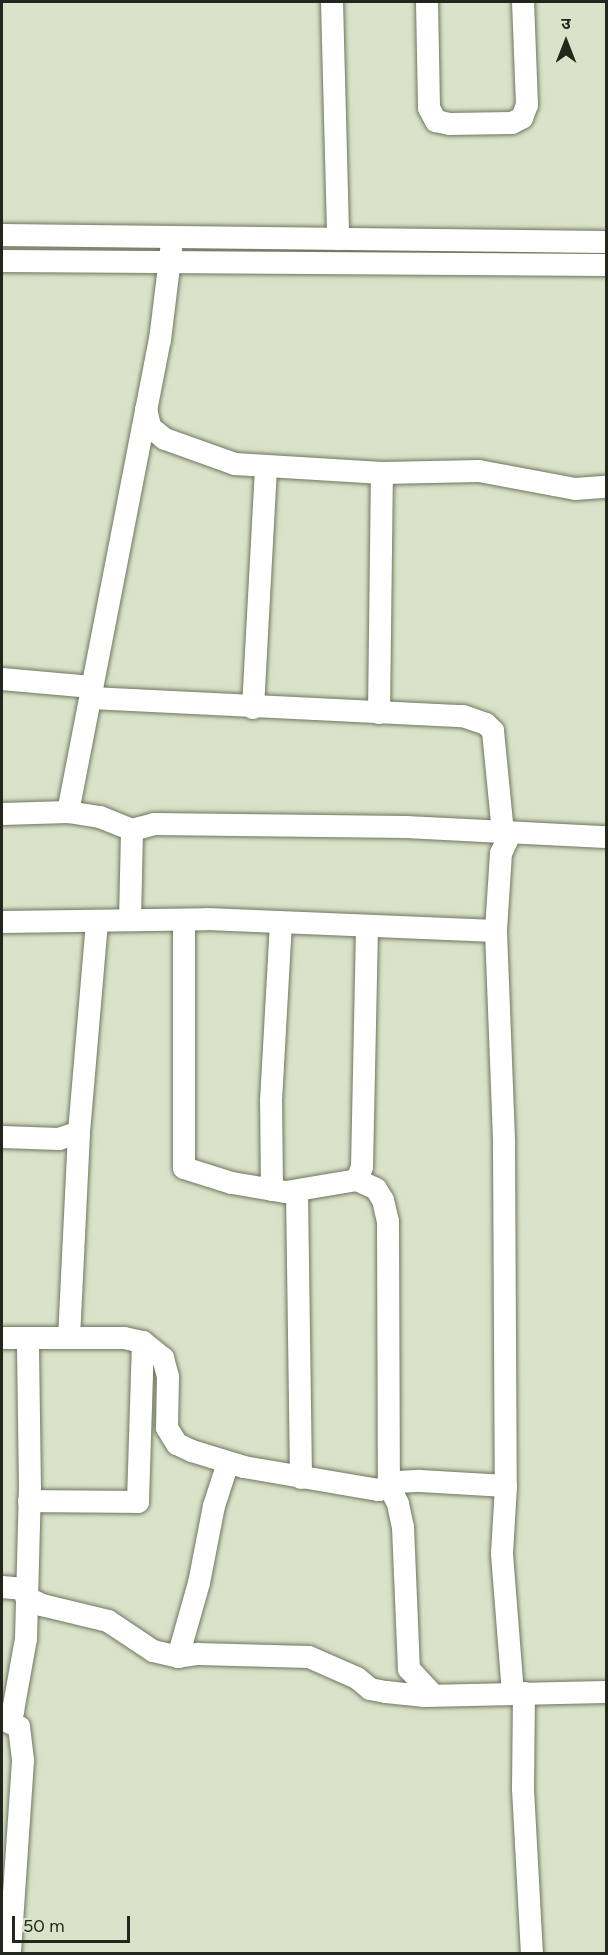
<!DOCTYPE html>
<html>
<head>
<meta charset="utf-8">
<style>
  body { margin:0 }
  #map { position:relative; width:608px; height:1955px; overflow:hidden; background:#dae3c9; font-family:Figtree,"Noto Sans Devanagari",sans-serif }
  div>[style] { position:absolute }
  .roads { filter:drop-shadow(0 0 2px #6e765f) drop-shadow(0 0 2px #6e765f) }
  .minor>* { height:22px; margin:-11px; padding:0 11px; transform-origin:11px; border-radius:11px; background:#fff }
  span { translate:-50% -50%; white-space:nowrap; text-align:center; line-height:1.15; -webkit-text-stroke:5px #dae3c9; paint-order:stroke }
  .frame { position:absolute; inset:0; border:3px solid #22261c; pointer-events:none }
  .north { position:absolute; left:536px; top:12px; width:60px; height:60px; -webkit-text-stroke:4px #dae3c9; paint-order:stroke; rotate:0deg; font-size:16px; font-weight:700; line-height:24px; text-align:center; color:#22261c }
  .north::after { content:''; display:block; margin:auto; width:21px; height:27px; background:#22261c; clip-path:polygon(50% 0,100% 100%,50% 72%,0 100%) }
  .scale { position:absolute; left:12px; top:1916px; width:118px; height:27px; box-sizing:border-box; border:3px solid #22261c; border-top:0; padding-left:8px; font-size:18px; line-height:21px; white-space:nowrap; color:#22261c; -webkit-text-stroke:4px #dae3c9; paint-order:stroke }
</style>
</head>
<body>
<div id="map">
  <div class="roads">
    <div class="minor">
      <div style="left:332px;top:2px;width:237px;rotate:88.5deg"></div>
      <div style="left:427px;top:2px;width:106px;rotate:88.9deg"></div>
      <div style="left:429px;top:108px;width:15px;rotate:62deg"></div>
      <div style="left:436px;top:121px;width:14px;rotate:12deg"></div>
      <div style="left:450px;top:124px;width:62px;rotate:-0.9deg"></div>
      <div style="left:512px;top:123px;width:11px;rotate:-27deg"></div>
      <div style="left:522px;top:118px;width:14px;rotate:-69deg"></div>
      <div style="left:527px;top:105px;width:103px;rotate:-92.2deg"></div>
      <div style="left:2px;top:235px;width:604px;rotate:0.66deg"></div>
      <div style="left:2px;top:261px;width:604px;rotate:0.38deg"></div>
      <div style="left:146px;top:409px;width:18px;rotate:77deg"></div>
      <div style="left:150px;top:427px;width:19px;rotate:39deg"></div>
      <div style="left:165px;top:439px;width:74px;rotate:19.7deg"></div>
      <div style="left:235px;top:464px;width:147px;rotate:3.5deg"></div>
      <div style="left:382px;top:473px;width:97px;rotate:-1.2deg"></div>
      <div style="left:479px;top:471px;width:98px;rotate:10.6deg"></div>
      <div style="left:575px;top:489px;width:31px;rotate:-4deg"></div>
      <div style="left:2px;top:679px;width:90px;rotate:5.1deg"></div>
      <div style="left:91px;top:698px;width:372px;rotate:2.8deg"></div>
      <div style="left:463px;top:716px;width:24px;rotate:19deg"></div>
      <div style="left:486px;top:724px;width:10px;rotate:45deg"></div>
      <div style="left:493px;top:731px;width:102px;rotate:84.4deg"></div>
      <div style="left:253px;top:708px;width:239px;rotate:-86.9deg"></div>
      <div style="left:379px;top:713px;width:240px;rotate:-89.3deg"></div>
      <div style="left:68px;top:812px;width:481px;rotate:-79deg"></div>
      <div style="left:160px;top:340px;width:91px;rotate:-83deg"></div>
      <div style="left:2px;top:814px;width:66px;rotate:-1.7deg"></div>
      <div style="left:68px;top:812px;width:32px;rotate:9deg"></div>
      <div style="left:100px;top:817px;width:35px;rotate:22deg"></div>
      <div style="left:132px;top:830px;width:23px;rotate:-15deg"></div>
      <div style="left:154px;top:824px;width:252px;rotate:0.7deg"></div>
      <div style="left:406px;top:827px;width:200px;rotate:2.9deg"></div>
      <div style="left:510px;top:834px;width:21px;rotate:115deg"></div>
      <div style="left:501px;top:853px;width:78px;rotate:93.7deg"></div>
      <div style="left:496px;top:931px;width:212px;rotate:87.8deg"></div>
      <div style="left:504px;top:1143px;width:343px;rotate:89.7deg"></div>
      <div style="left:506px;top:1486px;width:68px;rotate:93.4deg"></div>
      <div style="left:502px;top:1554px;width:139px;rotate:85.5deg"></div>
      <div style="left:130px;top:920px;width:90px;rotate:-88.7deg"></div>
      <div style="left:184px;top:920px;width:248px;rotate:90deg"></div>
      <div style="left:184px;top:1168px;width:50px;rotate:17.4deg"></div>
      <div style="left:232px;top:1183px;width:55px;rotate:9.5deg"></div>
      <div style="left:286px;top:1192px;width:72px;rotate:-9.6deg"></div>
      <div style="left:357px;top:1180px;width:14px;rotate:-69deg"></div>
      <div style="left:362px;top:1167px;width:241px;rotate:-88.8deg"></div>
      <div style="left:2px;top:922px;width:205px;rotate:-0.8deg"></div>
      <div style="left:207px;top:919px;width:289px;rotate:2.4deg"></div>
      <div style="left:2px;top:1137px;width:57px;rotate:2deg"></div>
      <div style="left:59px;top:1139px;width:21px;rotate:-19deg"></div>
      <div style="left:357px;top:1180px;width:21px;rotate:25deg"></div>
      <div style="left:376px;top:1189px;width:13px;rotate:58deg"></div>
      <div style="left:383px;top:1200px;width:22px;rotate:77deg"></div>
      <div style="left:388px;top:1221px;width:265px;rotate:89.8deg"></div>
      <div style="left:389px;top:1486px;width:20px;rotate:63deg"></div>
      <div style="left:398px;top:1504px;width:24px;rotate:78deg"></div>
      <div style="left:403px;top:1527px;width:142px;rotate:87.6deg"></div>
      <div style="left:409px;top:1669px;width:35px;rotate:47deg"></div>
      <div style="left:272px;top:1190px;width:89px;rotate:-90.6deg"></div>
      <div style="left:271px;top:1101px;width:178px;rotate:-86.8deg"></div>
      <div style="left:297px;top:1191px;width:287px;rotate:89.2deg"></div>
      <div style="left:2px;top:1338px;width:122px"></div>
      <div style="left:124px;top:1338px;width:19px;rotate:12deg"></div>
      <div style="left:143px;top:1342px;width:160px;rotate:91.8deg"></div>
      <div style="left:138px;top:1502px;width:109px;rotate:-179.5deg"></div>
      <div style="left:69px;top:1338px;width:206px;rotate:-87.2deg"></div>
      <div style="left:79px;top:1132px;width:210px;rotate:-85.1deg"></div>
      <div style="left:143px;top:1342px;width:26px;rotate:39deg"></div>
      <div style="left:163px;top:1358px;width:20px;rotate:75deg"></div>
      <div style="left:168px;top:1377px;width:51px;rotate:91.1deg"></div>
      <div style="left:167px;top:1428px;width:19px;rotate:58deg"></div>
      <div style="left:177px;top:1444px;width:17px;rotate:25deg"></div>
      <div style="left:192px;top:1451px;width:54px;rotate:17.1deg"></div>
      <div style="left:244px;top:1467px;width:137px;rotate:9.7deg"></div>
      <div style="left:379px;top:1490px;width:21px;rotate:-23deg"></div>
      <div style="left:398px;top:1482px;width:22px;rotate:-3deg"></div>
      <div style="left:420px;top:1481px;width:86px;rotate:3.3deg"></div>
      <div style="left:2px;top:1587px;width:25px;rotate:5deg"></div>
      <div style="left:26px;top:1597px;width:18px;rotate:27deg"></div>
      <div style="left:42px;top:1605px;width:68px;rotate:13.6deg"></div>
      <div style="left:108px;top:1621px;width:54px;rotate:33.7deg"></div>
      <div style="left:153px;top:1651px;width:26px;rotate:13deg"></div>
      <div style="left:178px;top:1657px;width:20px;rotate:-9deg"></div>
      <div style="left:198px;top:1654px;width:111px;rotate:1.5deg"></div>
      <div style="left:309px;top:1657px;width:52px;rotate:23.6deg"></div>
      <div style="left:357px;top:1678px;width:17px;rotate:40deg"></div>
      <div style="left:370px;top:1689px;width:16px;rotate:11deg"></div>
      <div style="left:386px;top:1692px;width:39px;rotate:6deg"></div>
      <div style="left:425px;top:1696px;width:181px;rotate:-1.3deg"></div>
      <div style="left:178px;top:1657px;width:77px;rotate:-74.2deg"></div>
      <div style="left:199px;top:1583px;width:78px;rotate:-79deg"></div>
      <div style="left:214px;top:1506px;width:45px;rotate:-72deg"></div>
      <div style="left:524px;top:1693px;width:96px;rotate:90.6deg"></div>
      <div style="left:523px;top:1789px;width:165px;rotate:86.9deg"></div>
      <div style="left:2px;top:1719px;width:14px;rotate:-36deg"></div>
      <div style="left:13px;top:1711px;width:73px;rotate:-79.8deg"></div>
      <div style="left:26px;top:1639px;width:149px;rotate:-88.5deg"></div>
      <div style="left:30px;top:1490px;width:151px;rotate:-90.8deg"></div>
      <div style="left:2px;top:1719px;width:19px;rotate:25deg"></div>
      <div style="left:19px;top:1727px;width:34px;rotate:83deg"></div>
      <div style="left:23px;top:1761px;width:193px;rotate:93.9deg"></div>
    </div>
  </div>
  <div class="frame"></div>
  <div class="north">उ</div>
  <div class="scale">50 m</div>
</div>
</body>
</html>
